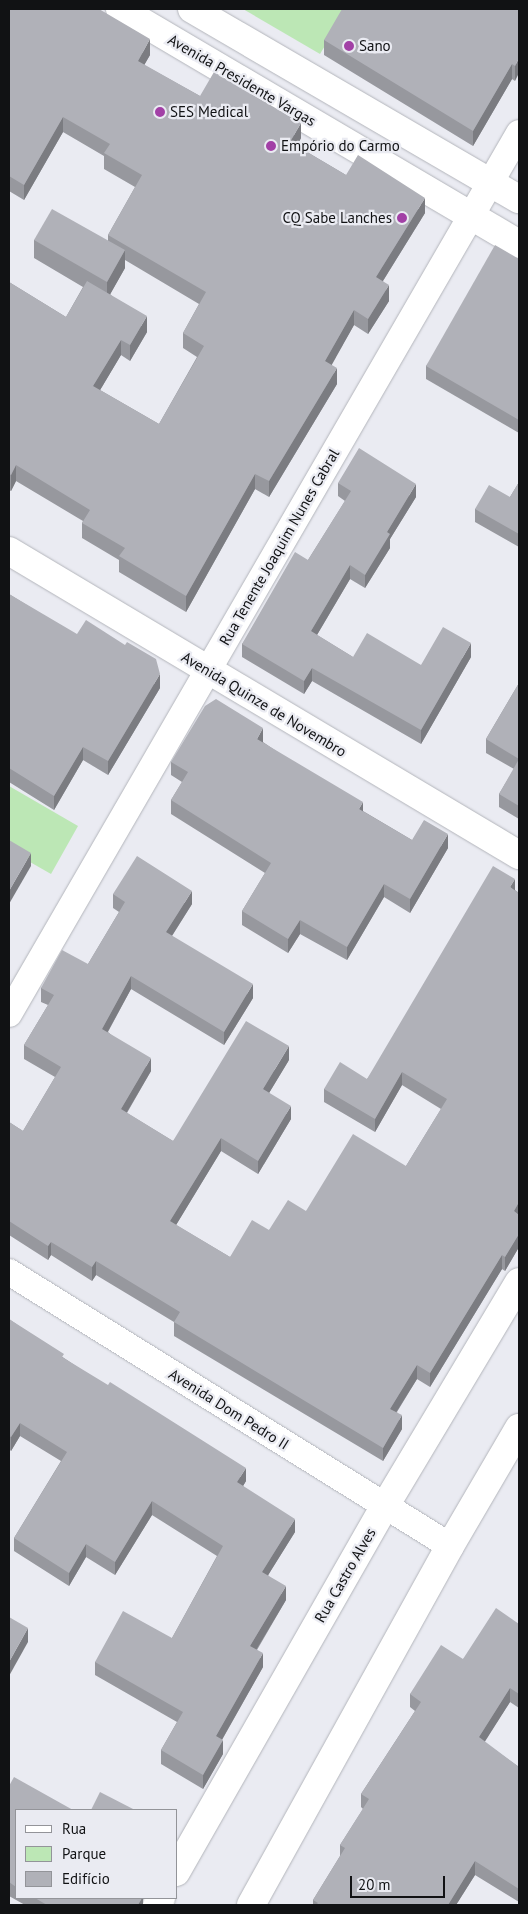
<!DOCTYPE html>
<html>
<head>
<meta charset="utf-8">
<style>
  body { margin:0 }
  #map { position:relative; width:528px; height:1914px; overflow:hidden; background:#eaebf2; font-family:"PT Sans",sans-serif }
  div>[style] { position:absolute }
  .green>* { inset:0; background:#bce7b5 }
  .roads { filter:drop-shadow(0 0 1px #b3b5bb) drop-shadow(0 0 1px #b3b5bb) }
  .street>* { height:26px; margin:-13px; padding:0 13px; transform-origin:13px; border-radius:13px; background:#fff }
  .secondary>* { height:28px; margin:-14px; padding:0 14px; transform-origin:14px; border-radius:14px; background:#fff }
  .wall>* { inset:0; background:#97989e }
  .shaded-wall>* { inset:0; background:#7b7c81 }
  .building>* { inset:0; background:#b0b1b8 }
  .dots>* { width:14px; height:14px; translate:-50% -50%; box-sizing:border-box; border:2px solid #eaebf2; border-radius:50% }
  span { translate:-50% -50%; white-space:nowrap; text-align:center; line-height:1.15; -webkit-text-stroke:4.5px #eaebf2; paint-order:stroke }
  .poi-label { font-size:15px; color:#111214 }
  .left { translate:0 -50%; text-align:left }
  .right { translate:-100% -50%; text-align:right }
  .street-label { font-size:15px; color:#111214 }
  .frame { position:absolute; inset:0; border:10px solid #111214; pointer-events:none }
  .legend { position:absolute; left:15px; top:1809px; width:162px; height:90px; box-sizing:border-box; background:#eaebf2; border:1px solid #939499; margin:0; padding:6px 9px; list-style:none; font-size:15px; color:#111214 }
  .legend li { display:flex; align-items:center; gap:10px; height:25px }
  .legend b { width:25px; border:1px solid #939499 }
  .scale { position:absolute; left:350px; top:1876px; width:95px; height:22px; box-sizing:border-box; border:2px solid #111214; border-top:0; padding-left:6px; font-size:15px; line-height:18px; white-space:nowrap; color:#111214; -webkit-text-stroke:4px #eaebf2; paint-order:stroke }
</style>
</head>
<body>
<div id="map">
  <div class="green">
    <div style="clip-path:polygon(243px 9px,347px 9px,320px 54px)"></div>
    <div style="clip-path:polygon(9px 786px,78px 826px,51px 874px,9px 850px)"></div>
  </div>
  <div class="roads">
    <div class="street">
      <div style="left:9px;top:1014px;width:1018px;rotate:-59.93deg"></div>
      <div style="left:9px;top:1272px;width:519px;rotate:31.85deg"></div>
    </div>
    <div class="secondary">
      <div style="left:120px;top:9px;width:463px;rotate:30.5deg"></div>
      <div style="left:192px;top:9px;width:378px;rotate:30.2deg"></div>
      <div style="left:9px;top:551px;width:594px;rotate:30.8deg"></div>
      <div style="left:176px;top:1872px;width:421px;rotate:-60.3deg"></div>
      <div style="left:385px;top:1506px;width:261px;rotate:-59.1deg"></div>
      <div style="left:157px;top:1905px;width:8px;rotate:-60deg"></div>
      <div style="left:251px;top:1905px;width:410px;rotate:-61deg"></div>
      <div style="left:450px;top:1546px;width:137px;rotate:-59.7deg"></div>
    </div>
  </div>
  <div class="wall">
    <div style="clip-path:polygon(evenodd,9px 9px,150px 55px,144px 65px,200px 96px,301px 138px,297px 146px,346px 175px,425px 213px,383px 281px,389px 301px,368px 334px,354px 325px,331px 365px,337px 384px,269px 497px,255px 489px,186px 612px,119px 572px,119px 560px,82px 538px,82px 523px,83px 521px,16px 481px,11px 491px,9px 490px,9px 282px,66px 317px,83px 287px,34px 258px,34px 240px,108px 241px,108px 235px,135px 187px,104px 169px,104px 156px,63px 132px,24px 200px,9px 191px,9px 9px,125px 260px,199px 304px,183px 333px,183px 348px,197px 357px,159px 424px,100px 390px,121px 355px,130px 361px,147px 332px,110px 294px,125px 268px,125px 260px)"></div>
    <div style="clip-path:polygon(519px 9px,515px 81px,512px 79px,473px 146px,324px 55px,324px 40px)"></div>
    <div style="clip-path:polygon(519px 259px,519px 433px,426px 379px,426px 366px)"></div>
    <div style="clip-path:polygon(519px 482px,519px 547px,475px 522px,475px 509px,510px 497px)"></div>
    <div style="clip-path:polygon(338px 483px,416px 497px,390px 539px,390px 548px,365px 588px,350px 579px,317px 635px,353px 657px,421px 665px,471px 657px,421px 744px,312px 681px,304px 694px,242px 657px,242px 644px,308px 560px,345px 501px,338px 496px)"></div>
    <div style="clip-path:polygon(9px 594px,160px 688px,108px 775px,83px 760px,54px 810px,9px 782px)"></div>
    <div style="clip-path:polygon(519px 683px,519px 819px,499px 807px,499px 794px,514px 769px,486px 753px,486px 739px)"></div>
    <div style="clip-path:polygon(263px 742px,363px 811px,412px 840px,448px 848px,410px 913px,384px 897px,347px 960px,300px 934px,288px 953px,242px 925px,242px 911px,265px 873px,171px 814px,171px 800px,182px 782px,171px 775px,171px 762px)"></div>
    <div style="clip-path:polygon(515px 890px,519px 893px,519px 1247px,505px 1271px,502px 1269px,430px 1387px,417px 1379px,397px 1412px,402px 1429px,383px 1461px,174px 1336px,174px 1322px,96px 1275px,92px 1281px,51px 1255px,48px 1260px,9px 1235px,9px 1122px,23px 1131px,55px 1077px,24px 1059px,24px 1045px,48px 1005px,41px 1002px,41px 988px,88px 964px,119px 912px,113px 908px,113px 894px,192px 904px,172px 936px,253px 998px,224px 1045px,131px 989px,108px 1032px,151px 1071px,127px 1113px,173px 1141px,289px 1060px,269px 1093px,291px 1119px,258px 1174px,221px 1151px,176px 1225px,230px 1257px,269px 1230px,306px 1211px,406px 1166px,441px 1109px,402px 1085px,375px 1132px,324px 1102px,324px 1089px,367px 1079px)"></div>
    <div style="clip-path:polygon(9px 1319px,64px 1358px,246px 1481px,243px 1486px,295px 1532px,268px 1575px,286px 1600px,257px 1650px,263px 1667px,222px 1740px,223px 1754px,203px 1789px,161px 1764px,161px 1750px,177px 1722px,95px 1675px,95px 1662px,172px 1638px,217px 1556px,152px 1515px,115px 1575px,86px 1557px,69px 1586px,14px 1551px,14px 1538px,61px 1461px,20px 1436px,11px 1451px,9px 1449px)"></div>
    <div style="clip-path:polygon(519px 1624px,519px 1708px,510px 1702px,484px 1742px,519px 1767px,519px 1902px,475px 1875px,456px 1905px,313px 1905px,313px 1900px,340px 1856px,340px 1845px,363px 1809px,361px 1807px,361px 1794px,415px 1711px,410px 1707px,410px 1694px,463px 1659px)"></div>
    <div style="clip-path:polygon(9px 1786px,16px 1810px,16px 1898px,143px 1898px,143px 1905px,25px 1905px,9px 1896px)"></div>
  </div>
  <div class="shaded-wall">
    <div style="clip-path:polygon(150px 39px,150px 55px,138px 76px,138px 61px)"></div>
    <div style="clip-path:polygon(519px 58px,519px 73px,515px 81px,515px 66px)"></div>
    <div style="clip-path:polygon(512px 64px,512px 79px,473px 146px,473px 131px)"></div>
    <div style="clip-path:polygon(63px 117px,63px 132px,24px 200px,24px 185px)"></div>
    <div style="clip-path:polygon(301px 123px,301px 138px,290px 158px,290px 142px)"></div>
    <div style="clip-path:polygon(425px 198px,425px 213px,376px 292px,376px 277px)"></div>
    <div style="clip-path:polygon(125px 250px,125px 268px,107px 300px,107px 282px)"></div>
    <div style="clip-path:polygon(389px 285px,389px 301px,368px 334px,368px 319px)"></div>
    <div style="clip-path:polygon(354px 310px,354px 325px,325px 377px,325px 361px)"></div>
    <div style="clip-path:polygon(147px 316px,147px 332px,130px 361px,130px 345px)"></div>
    <div style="clip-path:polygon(121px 340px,121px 355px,93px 402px,93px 386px)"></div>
    <div style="clip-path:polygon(337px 368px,337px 384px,269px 497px,269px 481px)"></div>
    <div style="clip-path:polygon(16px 465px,16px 481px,11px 491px,11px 475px)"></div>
    <div style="clip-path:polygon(255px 474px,255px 489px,186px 612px,186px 596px)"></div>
    <div style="clip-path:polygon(416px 484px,416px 497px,390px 539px,390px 548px,365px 588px,365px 575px,387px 532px)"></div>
    <div style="clip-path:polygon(350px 565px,350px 579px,311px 645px,311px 631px)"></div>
    <div style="clip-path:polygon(471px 643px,471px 657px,421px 744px,421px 730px)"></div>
    <div style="clip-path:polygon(312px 668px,312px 681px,304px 694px,304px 681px)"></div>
    <div style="clip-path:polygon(160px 674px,160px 688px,108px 775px,108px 761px)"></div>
    <div style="clip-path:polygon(263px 728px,263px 742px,257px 752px,257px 739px)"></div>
    <div style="clip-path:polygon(83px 747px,83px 760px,54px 810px,54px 796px)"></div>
    <div style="clip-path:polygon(363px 802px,363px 816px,359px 809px)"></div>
    <div style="clip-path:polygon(448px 834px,448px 848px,410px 913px,410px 899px)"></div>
    <div style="clip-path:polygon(31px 853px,31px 866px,9px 904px,9px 891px)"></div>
    <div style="clip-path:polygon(515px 879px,515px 893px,510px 887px)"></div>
    <div style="clip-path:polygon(384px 884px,384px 897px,347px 960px,347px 947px)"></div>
    <div style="clip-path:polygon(192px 891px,192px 904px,166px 945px,166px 932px)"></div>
    <div style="clip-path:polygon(300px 920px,300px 934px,288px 953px,288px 939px)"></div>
    <div style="clip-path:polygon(131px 976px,131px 989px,102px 1042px,102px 1029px)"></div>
    <div style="clip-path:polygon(253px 984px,253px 998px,224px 1045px,224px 1032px)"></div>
    <div style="clip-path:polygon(289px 1046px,289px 1060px,263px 1103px,263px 1089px)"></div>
    <div style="clip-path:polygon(151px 1058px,151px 1071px,121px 1122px,121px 1109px)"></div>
    <div style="clip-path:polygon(402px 1072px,402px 1085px,375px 1132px,375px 1119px)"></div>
    <div style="clip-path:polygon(291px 1106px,291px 1119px,258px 1174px,258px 1161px)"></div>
    <div style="clip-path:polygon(221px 1138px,221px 1151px,170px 1235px,170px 1221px)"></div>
    <div style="clip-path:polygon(519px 1202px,519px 1216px,514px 1211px)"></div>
    <div style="clip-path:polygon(519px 1234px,519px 1247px,505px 1271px,505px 1257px)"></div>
    <div style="clip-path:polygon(51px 1242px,51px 1255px,48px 1260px,48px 1246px)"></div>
    <div style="clip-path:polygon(502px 1255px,502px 1269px,430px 1387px,430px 1373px)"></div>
    <div style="clip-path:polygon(96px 1261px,96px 1275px,92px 1281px,92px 1267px)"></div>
    <div style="clip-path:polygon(417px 1365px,417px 1379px,390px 1422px,390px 1409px)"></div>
    <div style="clip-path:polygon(402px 1415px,402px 1429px,383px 1461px,383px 1448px)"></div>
    <div style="clip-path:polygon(20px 1423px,20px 1436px,11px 1451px,11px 1437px)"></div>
    <div style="clip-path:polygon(246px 1468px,246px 1481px,237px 1496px,237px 1482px)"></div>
    <div style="clip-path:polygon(152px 1501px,152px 1515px,115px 1575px,115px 1562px)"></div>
    <div style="clip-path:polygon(295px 1519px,295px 1532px,262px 1585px,262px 1572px)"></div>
    <div style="clip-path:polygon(86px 1544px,86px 1557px,69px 1586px,69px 1573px)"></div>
    <div style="clip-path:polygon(286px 1586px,286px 1600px,250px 1660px,250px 1646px)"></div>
    <div style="clip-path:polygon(28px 1628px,28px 1642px,9px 1676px,9px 1662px)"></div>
    <div style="clip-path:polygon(263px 1653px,263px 1667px,216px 1750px,216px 1736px)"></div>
    <div style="clip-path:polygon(510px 1688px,510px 1702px,479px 1751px,479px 1737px)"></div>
    <div style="clip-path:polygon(223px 1740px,223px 1754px,203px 1789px,203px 1775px)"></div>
    <div style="clip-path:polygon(475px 1861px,475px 1875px,456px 1905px,448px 1905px)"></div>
    <div style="clip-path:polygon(142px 1898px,143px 1898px,143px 1905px,138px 1905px)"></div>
  </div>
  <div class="building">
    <div style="clip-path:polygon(9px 9px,99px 9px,150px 39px,138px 61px,200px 96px,214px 72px,301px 123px,290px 142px,346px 175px,358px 155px,425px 198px,376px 277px,389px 285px,368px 319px,354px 310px,325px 361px,337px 368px,269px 481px,255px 474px,186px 596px,119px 556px,125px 548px,82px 523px,90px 510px,16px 465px,11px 475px,9px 474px,9px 282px,66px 317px,87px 281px,147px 316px,130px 345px,121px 340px,93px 386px,159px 424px,204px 346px,183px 333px,206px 292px,108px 235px,142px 175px,104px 153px,110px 144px,63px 117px,24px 185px,9px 176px)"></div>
    <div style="clip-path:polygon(342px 9px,519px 9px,519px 58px,515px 66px,512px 64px,473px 131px,324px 40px)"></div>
    <div style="clip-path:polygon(52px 209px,125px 250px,107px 282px,34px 240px)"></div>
    <div style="clip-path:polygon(495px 245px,519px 259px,519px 420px,426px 366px)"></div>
    <div style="clip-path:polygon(359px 448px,416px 484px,387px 532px,390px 534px,365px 575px,350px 565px,311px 631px,353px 657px,367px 633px,421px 665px,443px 627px,471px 643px,421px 730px,312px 668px,304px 681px,242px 644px,295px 552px,308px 560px,351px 491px,338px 483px)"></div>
    <div style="clip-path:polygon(519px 482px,519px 534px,475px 509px,489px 485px,510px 497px)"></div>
    <div style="clip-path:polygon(9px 594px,77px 634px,86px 620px,125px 645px,127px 642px,156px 659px,160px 674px,108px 761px,83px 747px,54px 796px,9px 768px)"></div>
    <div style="clip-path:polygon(519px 683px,519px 759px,486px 739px)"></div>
    <div style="clip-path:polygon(216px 699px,263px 728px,257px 739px,363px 802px,359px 809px,412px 840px,424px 820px,448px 834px,410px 899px,384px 884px,347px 947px,300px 920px,288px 939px,242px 911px,271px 863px,171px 800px,188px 772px,171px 762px,205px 706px)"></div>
    <div style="clip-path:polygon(519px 759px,519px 806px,499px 794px)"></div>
    <div style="clip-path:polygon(9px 840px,31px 853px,9px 891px)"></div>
    <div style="clip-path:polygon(137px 856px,192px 891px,166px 932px,253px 984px,224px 1032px,131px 976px,102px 1029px,151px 1058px,121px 1109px,173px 1141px,246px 1021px,289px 1046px,263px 1089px,291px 1106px,258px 1161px,221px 1138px,170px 1221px,230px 1257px,252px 1220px,269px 1230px,288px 1200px,306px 1211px,353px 1134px,406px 1166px,447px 1099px,402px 1072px,375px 1119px,324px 1089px,340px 1062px,367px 1079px,493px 866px,515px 879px,510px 887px,519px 893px,519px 1202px,514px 1211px,519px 1215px,519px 1234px,505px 1257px,502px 1255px,430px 1373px,417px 1365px,390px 1409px,402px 1415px,383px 1448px,174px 1322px,180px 1312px,96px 1261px,92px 1267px,51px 1242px,48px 1246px,9px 1221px,9px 1122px,23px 1131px,61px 1067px,24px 1045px,54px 995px,41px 988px,62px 950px,88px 964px,125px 902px,113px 894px)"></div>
    <div style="clip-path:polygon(9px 1319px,64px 1354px,62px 1357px,108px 1385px,110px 1382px,246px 1468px,237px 1482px,295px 1519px,262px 1572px,286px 1586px,250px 1646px,263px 1653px,216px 1736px,223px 1740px,203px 1775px,161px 1750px,183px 1712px,95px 1662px,123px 1611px,172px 1638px,223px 1546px,152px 1501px,115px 1562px,86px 1544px,69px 1573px,14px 1538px,67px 1452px,20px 1423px,11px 1437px,9px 1436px)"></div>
    <div style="clip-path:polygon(496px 1608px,519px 1624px,519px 1694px,510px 1688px,479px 1737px,519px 1767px,519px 1889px,475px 1861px,448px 1905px,316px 1905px,318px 1903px,313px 1900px,345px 1848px,340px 1845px,369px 1799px,361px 1794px,421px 1702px,410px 1694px,441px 1645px,463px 1659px)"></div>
    <div style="clip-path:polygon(9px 1617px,28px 1628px,9px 1662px)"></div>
    <div style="clip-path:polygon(14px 1777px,73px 1810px,16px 1810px,16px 1887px,9px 1882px,9px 1786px)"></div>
    <div style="clip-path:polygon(100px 1792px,135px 1810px,91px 1810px)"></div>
    <div style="clip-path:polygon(35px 1898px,142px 1898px,138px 1905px,47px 1905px)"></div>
  </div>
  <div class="dots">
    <div style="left:349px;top:46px;background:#a240a6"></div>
    <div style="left:160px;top:112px;background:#a240a6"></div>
    <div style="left:271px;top:146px;background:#a240a6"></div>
    <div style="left:402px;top:218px;background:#a240a6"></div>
  </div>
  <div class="poi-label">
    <span class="left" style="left:359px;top:46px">Sano</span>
    <span class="left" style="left:170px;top:112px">SES Medical</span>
    <span class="left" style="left:281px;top:146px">Empório do Carmo</span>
    <span class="right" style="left:392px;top:218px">CQ Sabe Lanches</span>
  </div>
  <div class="street-label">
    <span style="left:242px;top:80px;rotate:30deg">Avenida Presidente Vargas</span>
    <span style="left:279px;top:547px;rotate:-60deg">Rua Tenente Joaquim Nunes Cabral</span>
    <span style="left:264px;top:704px;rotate:31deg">Avenida Quinze de Novembro</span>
    <span style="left:229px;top:1409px;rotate:32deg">Avenida Dom Pedro II</span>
    <span style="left:345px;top:1575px;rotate:-60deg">Rua Castro Alves</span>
  </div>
  <div class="frame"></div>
  <ul class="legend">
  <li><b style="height:6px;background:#fff"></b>Rua</li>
  <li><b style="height:14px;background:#bce7b5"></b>Parque</li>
  <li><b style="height:14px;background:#b0b1b8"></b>Edifício</li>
  </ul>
  <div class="scale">20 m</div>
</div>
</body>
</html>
